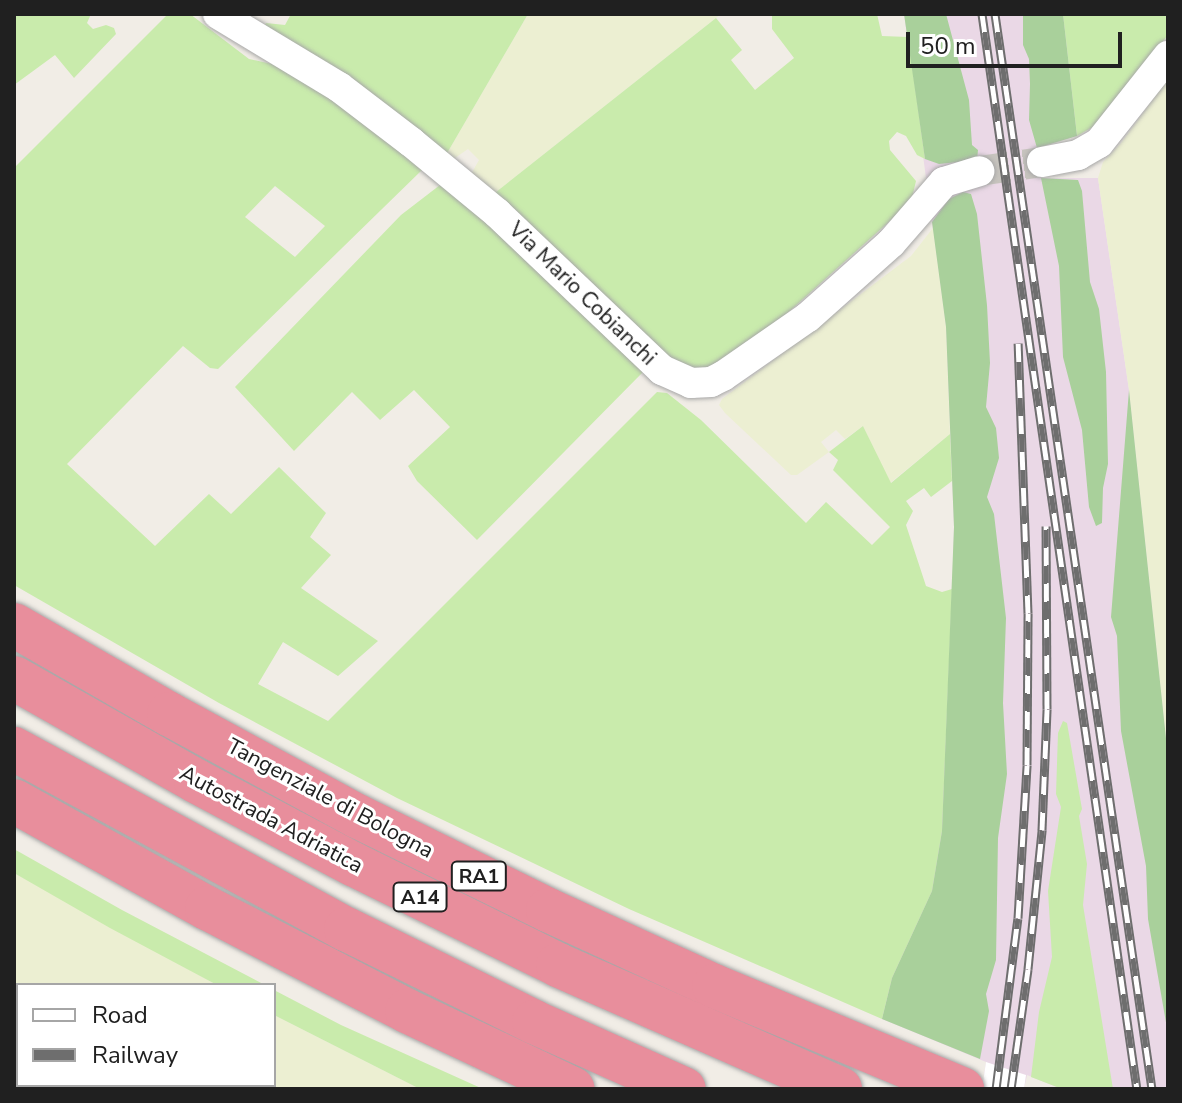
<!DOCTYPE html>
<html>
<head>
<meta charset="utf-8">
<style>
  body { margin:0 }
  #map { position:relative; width:1182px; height:1103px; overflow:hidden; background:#f1ede6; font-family:"Nunito Sans",sans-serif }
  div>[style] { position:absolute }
  .industrial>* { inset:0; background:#ead8e6 }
  .farmland>* { inset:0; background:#ecefd2 }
  .grass>* { inset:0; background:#c9ebac }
  .forest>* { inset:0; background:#a9d09b }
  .pier>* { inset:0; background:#fff }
  .minor-tunnel>* { height:30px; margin-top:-15px; transform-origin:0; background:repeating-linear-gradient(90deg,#c7c4be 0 30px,transparent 0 45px) }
  .roads { filter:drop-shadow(0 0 2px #a7a7a7) drop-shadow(0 0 2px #a7a7a7) }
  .minor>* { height:30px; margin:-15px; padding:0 15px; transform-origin:15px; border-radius:15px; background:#fff }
  .motorway>* { height:44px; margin:-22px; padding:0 22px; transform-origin:22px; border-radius:22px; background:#e88e9c }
  .rail>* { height:9px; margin-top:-4.5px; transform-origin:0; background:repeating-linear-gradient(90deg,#fff 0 18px,#6e6e6e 0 36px); box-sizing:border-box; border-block:2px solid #6e6e6e }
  span { translate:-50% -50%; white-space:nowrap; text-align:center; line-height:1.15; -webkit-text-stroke:6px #fff; paint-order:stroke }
  .shield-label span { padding:2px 6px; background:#fff; border:2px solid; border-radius:6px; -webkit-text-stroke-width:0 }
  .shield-label { font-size:20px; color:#202020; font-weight:700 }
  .street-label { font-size:22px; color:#202020 }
  .frame { position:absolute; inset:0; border:16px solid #202020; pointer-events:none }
  .legend { position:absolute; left:16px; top:983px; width:260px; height:104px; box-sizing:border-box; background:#fff; border:2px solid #a6a6a6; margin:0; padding:10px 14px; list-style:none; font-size:24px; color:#202020 }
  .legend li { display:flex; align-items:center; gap:16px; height:40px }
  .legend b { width:40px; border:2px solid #a6a6a6 }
  .scale { position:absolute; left:906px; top:32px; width:216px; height:36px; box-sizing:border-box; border:4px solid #202020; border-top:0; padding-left:10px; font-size:24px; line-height:28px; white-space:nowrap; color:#202020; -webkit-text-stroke:6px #fff; paint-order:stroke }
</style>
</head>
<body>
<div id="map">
  <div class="industrial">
    <div style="clip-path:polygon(904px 14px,1063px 14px,1077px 136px,1037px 148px,1042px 178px,1098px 178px,1129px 390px,1168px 757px,1168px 1089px,1062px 1089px,1027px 1075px,1024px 1089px,982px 1089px,986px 1062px,882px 1019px,948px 733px,954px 527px,946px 327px)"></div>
  </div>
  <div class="farmland">
    <div style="clip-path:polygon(528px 14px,721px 14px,491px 196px,470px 176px,479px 160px,468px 149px,452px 160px,446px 155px)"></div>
    <div style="clip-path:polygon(1168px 79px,1168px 757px,1129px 390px,1098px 178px,1103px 162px,1121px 143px)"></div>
    <div style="clip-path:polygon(933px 228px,946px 327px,950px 434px,890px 483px,863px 426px,845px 439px,836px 430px,821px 442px,829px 452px,797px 475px,791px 475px,725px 413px,719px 405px,722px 399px,911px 256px)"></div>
    <div style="clip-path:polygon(14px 873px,217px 985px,18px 985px,18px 1085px,274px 1085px,274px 1015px,420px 1089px,14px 1089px)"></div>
  </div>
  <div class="grass">
    <div style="clip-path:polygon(14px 14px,91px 14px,87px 23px,93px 29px,106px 25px,114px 28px,116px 34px,74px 78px,55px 55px,14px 85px)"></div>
    <div style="clip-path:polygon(evenodd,168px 14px,190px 14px,249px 59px,281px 66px,334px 98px,422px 170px,218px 369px,210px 368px,183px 346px,67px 464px,155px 546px,209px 494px,231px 514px,279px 467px,326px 513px,310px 537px,331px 555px,301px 588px,378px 641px,338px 676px,283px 642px,258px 684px,328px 721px,657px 392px,667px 393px,701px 420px,806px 523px,826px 502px,872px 545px,890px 527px,833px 470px,838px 460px,829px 452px,863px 426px,891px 483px,950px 434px,952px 481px,931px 497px,924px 488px,906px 501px,913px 511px,906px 525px,926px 586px,942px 592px,952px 589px,942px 831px,932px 891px,892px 978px,882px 1019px,629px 909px,397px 798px,219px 703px,14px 585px,14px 168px,168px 14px,275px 186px,325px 226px,295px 257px,245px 217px,275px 186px)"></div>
    <div style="clip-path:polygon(291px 14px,528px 14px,446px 155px,263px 29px,266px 23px,285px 25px)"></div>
    <div style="clip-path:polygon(772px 14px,877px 14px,882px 36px,908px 37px,925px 159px,917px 155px,906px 136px,897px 132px,889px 141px,890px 150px,916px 181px,911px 202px,763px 335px,713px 367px,693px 369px,675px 363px,491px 196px,716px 18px,742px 50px,731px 60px,755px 90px,794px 58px,772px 29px)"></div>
    <div style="clip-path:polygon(1063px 14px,1168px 14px,1168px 35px,1098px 124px,1077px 136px)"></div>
    <div style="clip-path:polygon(440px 185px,461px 198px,643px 372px,477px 540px,417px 481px,408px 466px,450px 427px,414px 390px,380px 420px,352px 392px,294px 451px,235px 387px,401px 215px)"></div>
    <div style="clip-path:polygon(1063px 721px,1067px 723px,1082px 809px,1079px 816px,1087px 864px,1083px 905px,1113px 1089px,1062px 1089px,1031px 1077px,1039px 1012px,1052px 957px,1048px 891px,1061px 807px,1056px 794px,1058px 733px)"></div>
    <div style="clip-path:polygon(14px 849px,122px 910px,265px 985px,217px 985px,110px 928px,14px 873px)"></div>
    <div style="clip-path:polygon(274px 990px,341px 1025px,483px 1089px,420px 1089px,274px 1015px)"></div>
  </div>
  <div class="forest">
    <div style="clip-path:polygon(904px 14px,946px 14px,969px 100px,972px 145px,978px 150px,977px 160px,939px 164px,925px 159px)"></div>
    <div style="clip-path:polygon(1023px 14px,1063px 14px,1077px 136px,1037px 148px,1029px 120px,1030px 84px,1029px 59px,1023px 45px)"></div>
    <div style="clip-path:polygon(1041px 178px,1078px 180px,1082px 191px,1090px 282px,1099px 309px,1106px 372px,1108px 464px,1103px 488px,1102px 523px,1096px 526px,1089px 507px,1082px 430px,1063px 357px,1059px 266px)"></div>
    <div style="clip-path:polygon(963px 192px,971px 194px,977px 214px,987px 305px,990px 363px,986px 407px,996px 428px,999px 458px,987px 497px,994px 514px,1006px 618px,1003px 703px,1007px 774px,998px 838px,996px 960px,986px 994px,989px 1011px,980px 1059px,882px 1019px,892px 978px,932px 891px,942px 831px,954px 527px,946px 327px,932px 222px,949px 199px)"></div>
    <div style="clip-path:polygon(1129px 390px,1168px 757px,1168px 1034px,1148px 919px,1146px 866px,1121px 731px,1117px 636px,1111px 617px)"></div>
  </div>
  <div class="pier">
    <div style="clip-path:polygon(986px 1062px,1026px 1075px,1024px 1089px,982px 1089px)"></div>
  </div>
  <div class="minor-tunnel">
    <div style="left:979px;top:171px;width:64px;rotate:-8.1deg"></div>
  </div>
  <div class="roads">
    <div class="minor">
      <div style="left:218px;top:14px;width:141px;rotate:31.1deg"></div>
      <div style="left:339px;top:87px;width:91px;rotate:37.4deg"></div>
      <div style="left:411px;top:142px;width:112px;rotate:39.5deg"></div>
      <div style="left:497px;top:213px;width:228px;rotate:43.6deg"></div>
      <div style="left:662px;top:370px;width:32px;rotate:24deg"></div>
      <div style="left:691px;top:383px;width:20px;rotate:-3deg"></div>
      <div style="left:711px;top:382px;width:13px;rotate:-27deg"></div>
      <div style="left:723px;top:376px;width:103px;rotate:-34.8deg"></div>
      <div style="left:808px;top:317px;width:111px;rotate:-41.7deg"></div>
      <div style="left:891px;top:243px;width:81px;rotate:-49deg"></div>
      <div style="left:944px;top:182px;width:37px;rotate:-17deg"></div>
      <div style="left:1042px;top:162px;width:37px;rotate:-11deg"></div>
      <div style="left:1078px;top:155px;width:24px;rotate:-30deg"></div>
      <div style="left:1099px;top:143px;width:111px;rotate:-51.6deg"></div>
    </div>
    <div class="motorway">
      <div style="left:14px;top:625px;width:179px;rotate:29.9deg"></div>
      <div style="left:169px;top:714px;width:214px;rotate:28.5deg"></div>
      <div style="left:357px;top:816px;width:213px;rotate:26.2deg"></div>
      <div style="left:548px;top:910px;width:183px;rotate:24.6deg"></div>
      <div style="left:714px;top:986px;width:269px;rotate:22.6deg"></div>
      <div style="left:14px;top:678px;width:209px;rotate:29.5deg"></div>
      <div style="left:196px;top:781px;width:178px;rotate:27.9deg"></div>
      <div style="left:353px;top:864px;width:229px;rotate:26.2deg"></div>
      <div style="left:558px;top:965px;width:308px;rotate:23.7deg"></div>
      <div style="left:14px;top:749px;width:378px;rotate:28.5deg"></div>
      <div style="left:346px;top:929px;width:210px;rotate:26.3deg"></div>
      <div style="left:534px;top:1022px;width:164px;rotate:24.1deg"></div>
      <div style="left:14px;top:801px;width:221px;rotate:29deg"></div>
      <div style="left:207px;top:908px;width:225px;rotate:27.2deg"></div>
      <div style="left:407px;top:1011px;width:183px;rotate:25.2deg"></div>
    </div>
  </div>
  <div class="rail">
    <div style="left:982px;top:14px;width:1086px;rotate:81.8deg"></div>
    <div style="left:995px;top:14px;width:1086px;rotate:81.69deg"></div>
    <div style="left:996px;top:1089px;width:172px;rotate:-82.7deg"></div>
    <div style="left:1018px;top:918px;width:153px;rotate:-86.6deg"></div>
    <div style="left:1027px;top:765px;width:152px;rotate:-89.6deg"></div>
    <div style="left:1028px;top:613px;width:270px;rotate:-92.1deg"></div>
    <div style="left:1011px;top:1089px;width:121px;rotate:-81.9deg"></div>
    <div style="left:1028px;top:969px;width:140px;rotate:-84.2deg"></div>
    <div style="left:1042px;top:830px;width:121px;rotate:-87.6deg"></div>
    <div style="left:1047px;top:709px;width:183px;rotate:-90.3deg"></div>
  </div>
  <div class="shield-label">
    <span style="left:479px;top:876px">RA1</span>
    <span style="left:420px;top:897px">A14</span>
  </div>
  <div class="street-label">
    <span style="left:582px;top:294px;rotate:44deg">Via Mario Cobianchi</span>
    <span style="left:330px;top:799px;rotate:28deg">Tangenziale di Bologna</span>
    <span style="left:271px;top:820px;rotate:28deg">Autostrada Adriatica</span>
  </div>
  <div class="frame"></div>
  <ul class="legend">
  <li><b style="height:10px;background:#fff"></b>Road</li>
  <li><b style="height:10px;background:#6e6e6e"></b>Railway</li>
  </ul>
  <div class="scale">50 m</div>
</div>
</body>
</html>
